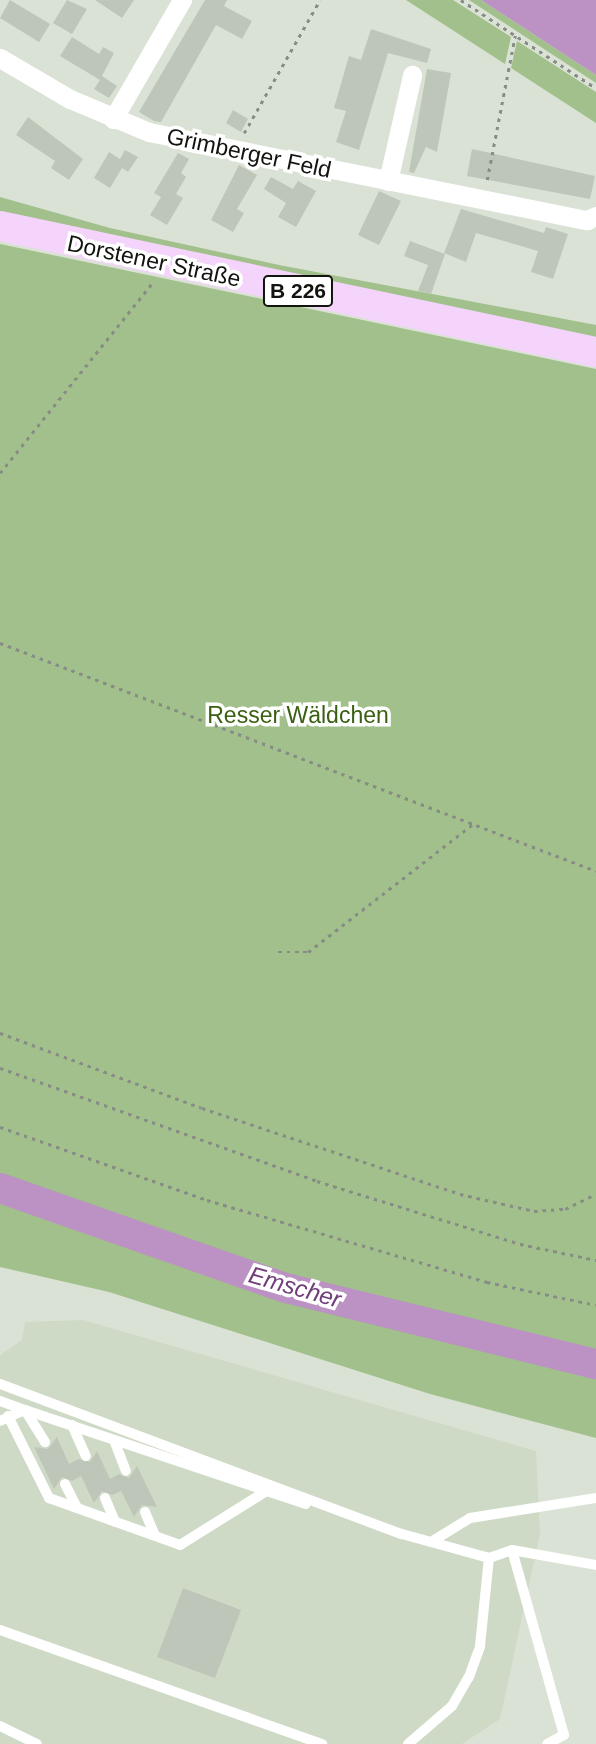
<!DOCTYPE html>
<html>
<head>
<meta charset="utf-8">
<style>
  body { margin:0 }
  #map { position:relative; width:596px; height:1744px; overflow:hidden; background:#dae2d5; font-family:Arial,sans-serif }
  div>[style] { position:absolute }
  .built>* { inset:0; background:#cedac6 }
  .green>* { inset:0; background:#a1c08b }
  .water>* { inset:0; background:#bb92c3 }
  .river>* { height:30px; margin:-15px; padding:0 15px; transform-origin:15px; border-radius:15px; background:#bb92c3 }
  .building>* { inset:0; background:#bec6b9 }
  .path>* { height:2.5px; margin-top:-1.25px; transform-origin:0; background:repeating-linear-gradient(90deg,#878d84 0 3.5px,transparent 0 8.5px) }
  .lane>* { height:10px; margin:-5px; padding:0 5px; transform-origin:5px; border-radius:5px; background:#fff }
  .street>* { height:19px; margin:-9.5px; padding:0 9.5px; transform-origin:9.5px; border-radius:9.5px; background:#fff }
  .primary>* { height:30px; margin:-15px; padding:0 15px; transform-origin:15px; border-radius:15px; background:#f4d4fb }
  span { translate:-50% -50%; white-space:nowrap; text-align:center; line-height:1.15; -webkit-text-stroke:7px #fff; paint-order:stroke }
  .shield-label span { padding:2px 5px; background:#fff; border:2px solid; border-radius:5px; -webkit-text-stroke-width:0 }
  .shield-label { font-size:21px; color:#11140f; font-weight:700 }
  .street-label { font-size:23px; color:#11140f }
  .park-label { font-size:23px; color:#3a6011 }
  .water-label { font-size:24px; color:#713d7b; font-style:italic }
</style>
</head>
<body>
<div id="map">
  <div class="built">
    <div style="clip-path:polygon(83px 1320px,536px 1451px,540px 1534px,500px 1719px,462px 1744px,0 1744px,0 1355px,22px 1340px,25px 1322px)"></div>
  </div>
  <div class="green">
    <div style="clip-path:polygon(406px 0,453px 0,511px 37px,505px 64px)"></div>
    <div style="clip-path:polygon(469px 0,481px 0,596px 75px,596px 83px)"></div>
    <div style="clip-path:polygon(517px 41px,596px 92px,596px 123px,511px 68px)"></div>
    <div style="clip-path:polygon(0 197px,110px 228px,279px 265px,596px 325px,596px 340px,0 215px)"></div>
    <div style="clip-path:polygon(0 244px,596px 369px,596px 1438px,430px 1394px,109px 1292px,0 1267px)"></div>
  </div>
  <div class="water">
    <div style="clip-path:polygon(481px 0,596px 0,596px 75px)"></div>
  </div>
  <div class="river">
    <div style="left:0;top:1188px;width:303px;rotate:19.3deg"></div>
    <div style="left:286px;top:1288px;width:319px;rotate:13.8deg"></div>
  </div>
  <div class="building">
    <div style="clip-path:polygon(10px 0,50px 24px,39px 42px,0 18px)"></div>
    <div style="clip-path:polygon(67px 0,87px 9px,72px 34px,53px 23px)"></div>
    <div style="clip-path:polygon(95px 0,134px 0,122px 18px)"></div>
    <div style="clip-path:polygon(205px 0,227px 0,224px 6px,252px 21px,242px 39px,216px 25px,161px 122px,154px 121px,139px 112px)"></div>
    <div style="clip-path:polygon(371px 29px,431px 49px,427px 63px,388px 53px,359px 150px,336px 142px,346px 111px,334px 108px,349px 56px,361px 60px)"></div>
    <div style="clip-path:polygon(72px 37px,99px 54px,103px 47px,114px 53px,102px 76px,117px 86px,109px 98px,94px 89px,100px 80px,60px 56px)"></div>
    <div style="clip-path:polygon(427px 69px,451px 73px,437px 152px,426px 147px,414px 173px,409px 172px)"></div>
    <div style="clip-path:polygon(233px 110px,248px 119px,241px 132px,226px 123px)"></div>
    <div style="clip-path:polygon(28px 117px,83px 159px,69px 180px,51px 168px,55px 161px,16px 135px)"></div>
    <div style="clip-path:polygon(472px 149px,595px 176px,590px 199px,467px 176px)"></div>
    <div style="clip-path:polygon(125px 150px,138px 157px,128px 172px,122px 168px,110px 188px,94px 178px,109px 152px,120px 159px)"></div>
    <div style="clip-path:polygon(178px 153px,189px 159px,181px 173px,186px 177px,176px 194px,183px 198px,167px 225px,150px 215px,161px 197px,154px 193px)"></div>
    <div style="clip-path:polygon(239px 165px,257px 175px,237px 209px,244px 213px,233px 232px,211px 220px)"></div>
    <div style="clip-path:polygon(271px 177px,293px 189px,298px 181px,316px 191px,296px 227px,278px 217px,286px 203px,264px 189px)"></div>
    <div style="clip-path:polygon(379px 191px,401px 201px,379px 245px,358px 235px)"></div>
    <div style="clip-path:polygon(461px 209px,544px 233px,546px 227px,568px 234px,553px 279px,531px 272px,538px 251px,476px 233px,466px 262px,444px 253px)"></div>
    <div style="clip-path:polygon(410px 241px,445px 254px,431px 294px,418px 291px,428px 265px,404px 256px)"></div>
    <div style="clip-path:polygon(57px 1437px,69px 1464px,79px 1459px,90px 1462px,97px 1451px,110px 1479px,119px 1474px,129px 1478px,137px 1466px,157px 1507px,142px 1505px,134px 1517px,121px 1491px,112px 1495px,102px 1491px,94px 1503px,81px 1476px,72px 1481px,62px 1477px,54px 1489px,34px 1447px,48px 1449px)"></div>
    <div style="clip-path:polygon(183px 1588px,241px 1610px,215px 1678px,157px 1657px)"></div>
  </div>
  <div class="path">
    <div style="left:461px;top:0;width:161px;rotate:33.1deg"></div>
    <div style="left:244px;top:133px;width:153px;rotate:-60.3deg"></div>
    <div style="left:487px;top:180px;width:147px;rotate:-79deg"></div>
    <div style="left:0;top:473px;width:245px;rotate:-51.3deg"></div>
    <div style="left:0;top:643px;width:638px;rotate:20.93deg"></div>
    <div style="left:278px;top:952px;width:30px"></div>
    <div style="left:308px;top:952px;width:209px;rotate:-37.8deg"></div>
    <div style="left:0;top:1033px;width:215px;rotate:20.4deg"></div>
    <div style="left:202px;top:1108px;width:272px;rotate:18.4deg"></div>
    <div style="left:460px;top:1194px;width:76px;rotate:12.9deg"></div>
    <div style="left:534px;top:1211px;width:31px;rotate:-4deg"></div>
    <div style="left:565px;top:1209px;width:34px;rotate:-26deg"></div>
    <div style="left:0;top:1068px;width:337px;rotate:19.6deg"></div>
    <div style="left:317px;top:1181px;width:213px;rotate:17.2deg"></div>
    <div style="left:520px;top:1244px;width:78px;rotate:11.9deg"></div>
    <div style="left:0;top:1127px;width:219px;rotate:19.4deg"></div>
    <div style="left:207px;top:1200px;width:292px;rotate:16.3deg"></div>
    <div style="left:487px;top:1282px;width:111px;rotate:11.9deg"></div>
  </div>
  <div class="lane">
    <div style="left:0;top:1384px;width:429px;rotate:20.5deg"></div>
    <div style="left:402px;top:1534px;width:90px;rotate:15.4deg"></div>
    <div style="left:489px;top:1558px;width:24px;rotate:-19deg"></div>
    <div style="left:512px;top:1550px;width:85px;rotate:10.1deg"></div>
    <div style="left:0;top:1401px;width:27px;rotate:20deg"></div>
    <div style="left:25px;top:1410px;width:38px;rotate:58deg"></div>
    <div style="left:8px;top:1416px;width:92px;rotate:63.4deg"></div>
    <div style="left:49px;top:1498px;width:139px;rotate:19.7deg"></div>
    <div style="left:180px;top:1545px;width:104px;rotate:-32deg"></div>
    <div style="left:0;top:1421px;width:27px;rotate:-24deg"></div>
    <div style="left:25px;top:1410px;width:296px;rotate:18.5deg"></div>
    <div style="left:72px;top:1425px;width:34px;rotate:66deg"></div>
    <div style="left:114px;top:1440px;width:33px;rotate:69deg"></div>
    <div style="left:65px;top:1484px;width:27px;rotate:63deg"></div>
    <div style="left:105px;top:1498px;width:26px;rotate:67deg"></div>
    <div style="left:145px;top:1512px;width:26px;rotate:67deg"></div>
    <div style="left:431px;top:1542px;width:46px;rotate:-31.6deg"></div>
    <div style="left:470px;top:1518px;width:128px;rotate:-9deg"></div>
    <div style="left:512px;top:1550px;width:192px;rotate:74.3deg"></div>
    <div style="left:564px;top:1735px;width:19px;rotate:152deg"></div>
    <div style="left:0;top:1630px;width:342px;rotate:19.5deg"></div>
    <div style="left:0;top:1726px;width:41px;rotate:25.9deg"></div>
    <div style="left:408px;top:1744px;width:58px;rotate:-40.8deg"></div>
    <div style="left:452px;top:1706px;width:34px;rotate:-60deg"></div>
    <div style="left:469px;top:1677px;width:33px;rotate:-70deg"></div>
    <div style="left:480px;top:1646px;width:88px;rotate:-84.2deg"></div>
  </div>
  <div class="street">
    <div style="left:0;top:58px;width:81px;rotate:30.4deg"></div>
    <div style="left:70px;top:99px;width:86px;rotate:22.7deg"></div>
    <div style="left:149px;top:132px;width:447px;rotate:11.4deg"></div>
    <div style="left:587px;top:220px;width:10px;rotate:-24deg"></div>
    <div style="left:113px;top:119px;width:138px;rotate:-59.9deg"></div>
    <div style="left:388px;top:181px;width:109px;rotate:-77.2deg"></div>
  </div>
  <div class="primary">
    <div style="left:0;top:226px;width:609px;rotate:11.94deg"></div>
  </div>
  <div class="shield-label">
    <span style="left:298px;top:291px">B 226</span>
  </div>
  <div class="street-label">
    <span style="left:249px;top:153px;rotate:12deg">Grimberger Feld</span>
    <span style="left:154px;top:261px;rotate:12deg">Dorstener Straße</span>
  </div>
  <div class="park-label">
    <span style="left:298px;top:715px">Resser Wäldchen</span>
  </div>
  <div class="water-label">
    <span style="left:295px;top:1287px;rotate:16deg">Emscher</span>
  </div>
</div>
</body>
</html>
